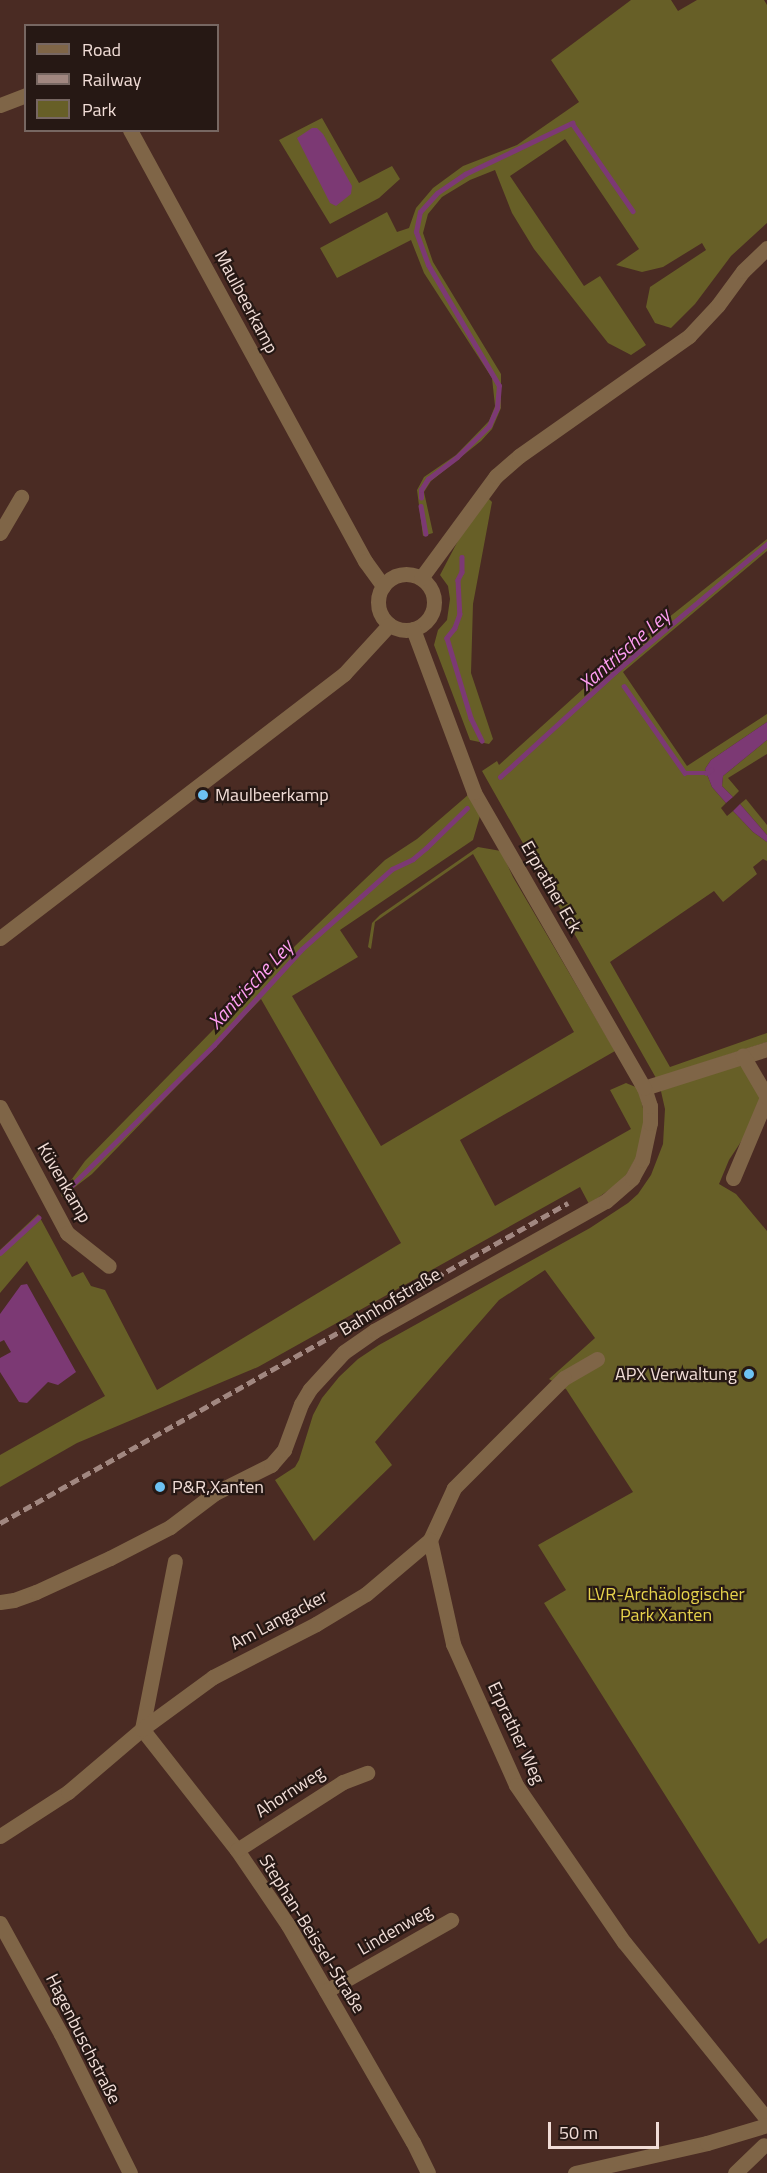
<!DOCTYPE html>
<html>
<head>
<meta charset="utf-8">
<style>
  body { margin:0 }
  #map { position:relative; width:767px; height:2173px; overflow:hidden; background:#4a2b23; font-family:"Titillium Web",sans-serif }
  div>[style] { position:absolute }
  .green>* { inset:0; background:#675f27 }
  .water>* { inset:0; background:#7c3974 }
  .stream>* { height:4.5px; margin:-2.25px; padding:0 2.25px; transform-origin:2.25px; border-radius:2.25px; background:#7c3974 }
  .minor>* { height:15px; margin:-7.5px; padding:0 7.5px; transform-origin:7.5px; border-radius:7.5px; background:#7f6547 }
  .minor>.ring { margin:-7.5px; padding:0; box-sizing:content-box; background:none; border:15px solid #7f6547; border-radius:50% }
  .rail>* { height:4.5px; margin-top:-2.25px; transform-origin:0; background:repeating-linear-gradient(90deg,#a18780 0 9px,transparent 0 13.5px) }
  .dots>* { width:16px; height:16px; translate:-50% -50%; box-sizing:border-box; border:3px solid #261814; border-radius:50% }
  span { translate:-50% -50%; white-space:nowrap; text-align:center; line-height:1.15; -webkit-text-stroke:4.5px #261814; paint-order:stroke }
  .street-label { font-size:18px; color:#f1ddd7 }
  .poi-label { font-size:18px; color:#f1ddd7 }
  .left { translate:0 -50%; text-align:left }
  .right { translate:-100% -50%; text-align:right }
  .park-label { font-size:18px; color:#e7d34c }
  .water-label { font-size:20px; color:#fd9df0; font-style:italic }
  .legend { position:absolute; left:24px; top:24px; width:195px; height:108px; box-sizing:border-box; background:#261814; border:2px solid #776762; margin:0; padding:8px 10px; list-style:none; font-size:18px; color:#f1ddd7 }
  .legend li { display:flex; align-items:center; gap:12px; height:30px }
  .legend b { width:30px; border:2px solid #776762 }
  .scale { position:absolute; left:548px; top:2122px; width:111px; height:27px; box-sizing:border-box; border:3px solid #f1ddd7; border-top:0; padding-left:8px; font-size:18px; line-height:21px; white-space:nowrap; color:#f1ddd7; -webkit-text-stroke:4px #261814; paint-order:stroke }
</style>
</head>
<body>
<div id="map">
  <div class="green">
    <div style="clip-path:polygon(631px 0,671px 0,678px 11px,697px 0,764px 0,767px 5px,767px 223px,731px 256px,695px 304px,671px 328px,655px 323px,646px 307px,650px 287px,706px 250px,702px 243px,663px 267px,642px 272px,616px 265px,639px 249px,565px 139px,510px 176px,584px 286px,600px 276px,646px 345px,631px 355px,608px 343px,534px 249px,512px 213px,495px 170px,470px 180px,442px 197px,428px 214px,423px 233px,433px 262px,501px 374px,501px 408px,492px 429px,481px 441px,431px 481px,424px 492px,433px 533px,423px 536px,417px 490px,424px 477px,456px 455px,489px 421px,495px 406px,492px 378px,424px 273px,411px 240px,337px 278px,320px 248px,387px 212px,397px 232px,409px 228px,416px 208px,433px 188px,463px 166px,517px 145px,579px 102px,551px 60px)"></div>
    <div style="clip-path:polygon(322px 118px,359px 183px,392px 166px,400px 179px,379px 198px,330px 224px,279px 140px)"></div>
    <div style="clip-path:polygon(488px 498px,492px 502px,473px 604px,471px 673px,493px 739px,489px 744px,470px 740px,434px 645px,438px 630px,447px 620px,450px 599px,448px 586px,440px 575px,461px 535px)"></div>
    <div style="clip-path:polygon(767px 539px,767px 551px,623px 672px,687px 766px,767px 714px,767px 722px,711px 760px,705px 769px,712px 787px,726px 803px,721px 808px,727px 816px,733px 811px,753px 832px,767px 842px,767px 861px,763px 859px,753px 867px,757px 874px,723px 902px,714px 891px,610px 962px,670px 1067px,767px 1033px,767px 1042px,656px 1078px,482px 771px,497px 761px,499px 765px,614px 661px)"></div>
    <div style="clip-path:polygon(767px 740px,767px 754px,728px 778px,739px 791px,733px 797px,722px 786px,723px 776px)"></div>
    <div style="clip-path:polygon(468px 795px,480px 816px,473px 840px,340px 930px,358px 957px,292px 996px,381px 1146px,574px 1032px,473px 854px,375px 922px,371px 949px,368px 947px,372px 923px,380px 915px,478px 847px,501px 851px,513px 877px,615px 1051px,460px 1140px,495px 1206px,631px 1129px,610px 1090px,626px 1083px,638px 1088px,643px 1108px,643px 1132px,636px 1158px,623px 1180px,589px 1204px,580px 1187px,258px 1367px,77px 1443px,0 1487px,0 1455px,105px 1396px,27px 1261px,0 1293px,0 1250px,38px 1214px,72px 1277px,83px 1272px,91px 1286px,105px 1290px,157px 1390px,401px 1243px,261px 999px,92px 1174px,62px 1197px,61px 1194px,85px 1161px,296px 945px,385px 860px,417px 839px)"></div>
    <div style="clip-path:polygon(746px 799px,767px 825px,767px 835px,740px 804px)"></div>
    <div style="clip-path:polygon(742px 1062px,762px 1097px,750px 1128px,729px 1160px,719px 1184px,736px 1194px,767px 1231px,767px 1938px,759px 1944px,544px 1603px,566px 1590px,538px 1545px,633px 1492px,566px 1389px,549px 1379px,595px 1338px,545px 1270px,499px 1300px,375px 1442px,392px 1465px,314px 1541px,275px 1480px,295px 1467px,299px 1460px,313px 1415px,322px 1398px,339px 1377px,358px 1359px,379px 1345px,590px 1228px,628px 1203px,638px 1194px,651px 1175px,663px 1144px,665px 1109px,660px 1087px)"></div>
  </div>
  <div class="water">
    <div style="clip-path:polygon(312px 128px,317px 128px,323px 134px,352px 186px,351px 194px,336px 206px,330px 203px,297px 138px)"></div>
    <div style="clip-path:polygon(767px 722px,767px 740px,723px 776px,722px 786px,733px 797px,726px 803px,712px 787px,705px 769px,711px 760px)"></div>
    <div style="clip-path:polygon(740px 804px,767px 835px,767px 842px,753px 832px,733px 811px)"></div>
    <div style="clip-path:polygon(27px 1284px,76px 1372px,58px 1385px,48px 1382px,27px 1403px,19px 1402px,0 1372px,0 1358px,11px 1352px,4px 1340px,0 1342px,0 1314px,21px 1285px)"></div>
  </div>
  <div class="stream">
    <div style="left:421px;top:498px;width:8px;rotate:-90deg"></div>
    <div style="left:421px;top:490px;width:13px;rotate:-58deg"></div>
    <div style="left:428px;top:479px;width:36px;rotate:-37deg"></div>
    <div style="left:457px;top:457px;width:45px;rotate:-44.1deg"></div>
    <div style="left:489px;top:426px;width:20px;rotate:-66deg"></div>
    <div style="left:497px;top:408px;width:22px;rotate:-85deg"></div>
    <div style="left:499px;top:386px;width:140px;rotate:-120.4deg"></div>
    <div style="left:428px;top:265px;width:35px;rotate:-110deg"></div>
    <div style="left:416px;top:232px;width:20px;rotate:-79deg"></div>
    <div style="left:420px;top:212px;width:25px;rotate:-48deg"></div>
    <div style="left:437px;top:193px;width:34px;rotate:-34deg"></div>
    <div style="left:465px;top:174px;width:119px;rotate:-25.5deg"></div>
    <div style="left:572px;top:123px;width:107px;rotate:55.3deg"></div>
    <div style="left:421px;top:506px;width:28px;rotate:80deg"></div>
    <div style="left:462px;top:557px;width:15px;rotate:90deg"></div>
    <div style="left:462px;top:572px;width:9px;rotate:117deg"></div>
    <div style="left:458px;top:580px;width:34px;rotate:87deg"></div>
    <div style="left:460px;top:614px;width:15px;rotate:110deg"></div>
    <div style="left:455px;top:628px;width:13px;rotate:129deg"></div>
    <div style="left:447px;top:638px;width:84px;rotate:73.3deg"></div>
    <div style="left:471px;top:718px;width:25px;rotate:64deg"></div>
    <div style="left:624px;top:686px;width:106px;rotate:55deg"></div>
    <div style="left:685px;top:773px;width:21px"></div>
    <div style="left:706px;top:773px;width:6px;rotate:-31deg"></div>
    <div style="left:500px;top:777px;width:156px;rotate:-42.4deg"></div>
    <div style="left:615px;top:672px;width:199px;rotate:-40.1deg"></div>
    <div style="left:65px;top:1192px;width:209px;rotate:-44.6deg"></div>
    <div style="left:214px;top:1045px;width:130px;rotate:-47.5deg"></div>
    <div style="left:302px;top:949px;width:120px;rotate:-41.6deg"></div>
    <div style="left:392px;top:869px;width:23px;rotate:-25deg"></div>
    <div style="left:413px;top:859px;width:17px;rotate:-40deg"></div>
    <div style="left:426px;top:848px;width:57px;rotate:-44.3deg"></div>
    <div style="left:0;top:1253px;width:52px;rotate:-42.6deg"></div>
  </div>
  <div class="minor">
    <div style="left:0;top:105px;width:28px;rotate:-21deg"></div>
    <div style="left:130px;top:130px;width:491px;rotate:61.4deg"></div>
    <div style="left:365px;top:561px;width:31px;rotate:54deg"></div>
    <div style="left:0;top:533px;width:42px;rotate:-59.7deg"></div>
    <div class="ring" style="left:378px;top:574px;width:41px;height:41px"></div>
    <div style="left:421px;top:578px;width:127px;rotate:-53.7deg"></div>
    <div style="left:496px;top:476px;width:30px;rotate:-41deg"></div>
    <div style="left:519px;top:456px;width:208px;rotate:-35.2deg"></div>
    <div style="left:689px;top:336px;width:42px;rotate:-46.9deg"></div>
    <div style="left:718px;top:305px;width:42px;rotate:-53.7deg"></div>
    <div style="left:743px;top:271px;width:33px;rotate:-44deg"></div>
    <div style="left:0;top:938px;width:434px;rotate:-37.5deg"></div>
    <div style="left:344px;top:674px;width:67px;rotate:-47.4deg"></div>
    <div style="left:644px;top:1088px;width:129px;rotate:-17.6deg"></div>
    <div style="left:0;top:1107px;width:143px;rotate:62deg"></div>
    <div style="left:67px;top:1233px;width:53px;rotate:38.2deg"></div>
    <div style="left:733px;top:1178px;width:88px;rotate:-67.2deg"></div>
    <div style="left:767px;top:1097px;width:48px;rotate:-120.3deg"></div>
    <div style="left:597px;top:1359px;width:38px;rotate:150deg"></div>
    <div style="left:564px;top:1378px;width:156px;rotate:135deg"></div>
    <div style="left:454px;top:1488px;width:57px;rotate:114.8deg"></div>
    <div style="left:430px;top:1540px;width:107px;rotate:77.5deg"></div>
    <div style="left:453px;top:1644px;width:154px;rotate:65.9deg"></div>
    <div style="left:516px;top:1785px;width:191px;rotate:55.5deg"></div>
    <div style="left:624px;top:1942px;width:228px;rotate:51.1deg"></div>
    <div style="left:0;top:1602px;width:14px;rotate:-8deg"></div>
    <div style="left:14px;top:1600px;width:23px;rotate:-20deg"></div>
    <div style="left:36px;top:1592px;width:81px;rotate:-24.7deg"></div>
    <div style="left:110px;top:1558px;width:68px;rotate:-27.3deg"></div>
    <div style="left:170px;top:1527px;width:56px;rotate:-37.1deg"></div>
    <div style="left:215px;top:1493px;width:63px;rotate:-26.6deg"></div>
    <div style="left:271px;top:1465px;width:20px;rotate:-49deg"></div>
    <div style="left:284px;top:1450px;width:49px;rotate:-69.7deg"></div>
    <div style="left:301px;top:1404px;width:17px;rotate:-59deg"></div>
    <div style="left:310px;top:1389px;width:50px;rotate:-47.4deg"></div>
    <div style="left:344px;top:1352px;width:37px;rotate:-35deg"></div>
    <div style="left:374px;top:1331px;width:266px;rotate:-29.3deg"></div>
    <div style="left:606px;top:1201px;width:35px;rotate:-41deg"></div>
    <div style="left:632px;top:1178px;width:21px;rotate:-61deg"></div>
    <div style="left:642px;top:1160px;width:38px;rotate:-78deg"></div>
    <div style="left:650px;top:1123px;width:17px;rotate:-90deg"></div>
    <div style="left:650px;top:1106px;width:19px;rotate:-108deg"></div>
    <div style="left:644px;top:1088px;width:341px;rotate:-119.9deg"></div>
    <div style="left:474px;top:792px;width:174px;rotate:-110.5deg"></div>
    <div style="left:142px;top:1729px;width:154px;rotate:51.9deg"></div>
    <div style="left:237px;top:1850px;width:91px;rotate:55.8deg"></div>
    <div style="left:288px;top:1925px;width:250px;rotate:60.1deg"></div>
    <div style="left:413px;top:2142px;width:34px;rotate:64deg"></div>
    <div style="left:142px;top:1729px;width:171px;rotate:-78.9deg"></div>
    <div style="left:0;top:1836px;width:81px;rotate:-32.9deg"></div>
    <div style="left:68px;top:1792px;width:97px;rotate:-40.4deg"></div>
    <div style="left:142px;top:1729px;width:88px;rotate:-36.2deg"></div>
    <div style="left:213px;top:1677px;width:116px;rotate:-27.2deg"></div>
    <div style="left:316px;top:1624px;width:58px;rotate:-31deg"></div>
    <div style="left:366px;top:1594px;width:84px;rotate:-40.2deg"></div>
    <div style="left:237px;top:1850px;width:126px;rotate:-32.7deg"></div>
    <div style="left:343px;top:1782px;width:26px;rotate:-21deg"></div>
    <div style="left:0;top:1923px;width:127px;rotate:61.2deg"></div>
    <div style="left:61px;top:2034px;width:155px;rotate:63.6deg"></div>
    <div style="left:326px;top:1991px;width:144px;rotate:-29.6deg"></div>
    <div style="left:575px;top:2173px;width:135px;rotate:-12.8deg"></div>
    <div style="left:707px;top:2143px;width:63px;rotate:-16.7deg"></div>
    <div style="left:735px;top:2173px;width:40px;rotate:-44deg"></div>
  </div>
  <div class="rail">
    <div style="left:0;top:1523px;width:652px;rotate:-29.4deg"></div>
  </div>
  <div class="dots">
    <div style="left:203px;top:795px;background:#6dc2f3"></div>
    <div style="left:749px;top:1374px;background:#6dc2f3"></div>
    <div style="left:160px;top:1487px;background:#6dc2f3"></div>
  </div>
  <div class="street-label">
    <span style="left:246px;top:302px;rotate:62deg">Maulbeerkamp</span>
    <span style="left:551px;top:887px;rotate:60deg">Erprather Eck</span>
    <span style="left:64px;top:1183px;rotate:60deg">Küvenkamp</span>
    <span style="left:390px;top:1302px;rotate:-31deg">Bahnhofstraße</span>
    <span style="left:279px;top:1620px;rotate:-28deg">Am Langacker</span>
    <span style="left:516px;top:1733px;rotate:65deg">Erprather Weg</span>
    <span style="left:290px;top:1792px;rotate:-33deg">Ahornweg</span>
    <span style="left:395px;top:1930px;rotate:-30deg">Lindenweg</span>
    <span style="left:312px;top:1934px;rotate:58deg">Stephan-Beissel-Straße</span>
    <span style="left:83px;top:2039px;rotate:63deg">Hagenbuschstraße</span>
  </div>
  <div class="poi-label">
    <span class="left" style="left:215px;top:795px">Maulbeerkamp</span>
    <span class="right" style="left:737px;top:1374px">APX Verwaltung</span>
    <span class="left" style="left:172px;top:1487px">P&amp;R,Xanten</span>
  </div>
  <div class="park-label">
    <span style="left:666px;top:1605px">LVR-Archäologischer<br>Park Xanten</span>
  </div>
  <div class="water-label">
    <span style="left:624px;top:649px;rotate:-41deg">Xantrische Ley</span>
    <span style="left:250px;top:984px;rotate:-47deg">Xantrische Ley</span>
  </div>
  <ul class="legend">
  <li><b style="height:8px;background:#7f6547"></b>Road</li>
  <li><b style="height:8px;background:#a18780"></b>Railway</li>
  <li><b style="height:16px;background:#675f27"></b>Park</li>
  </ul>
  <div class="scale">50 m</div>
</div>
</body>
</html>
